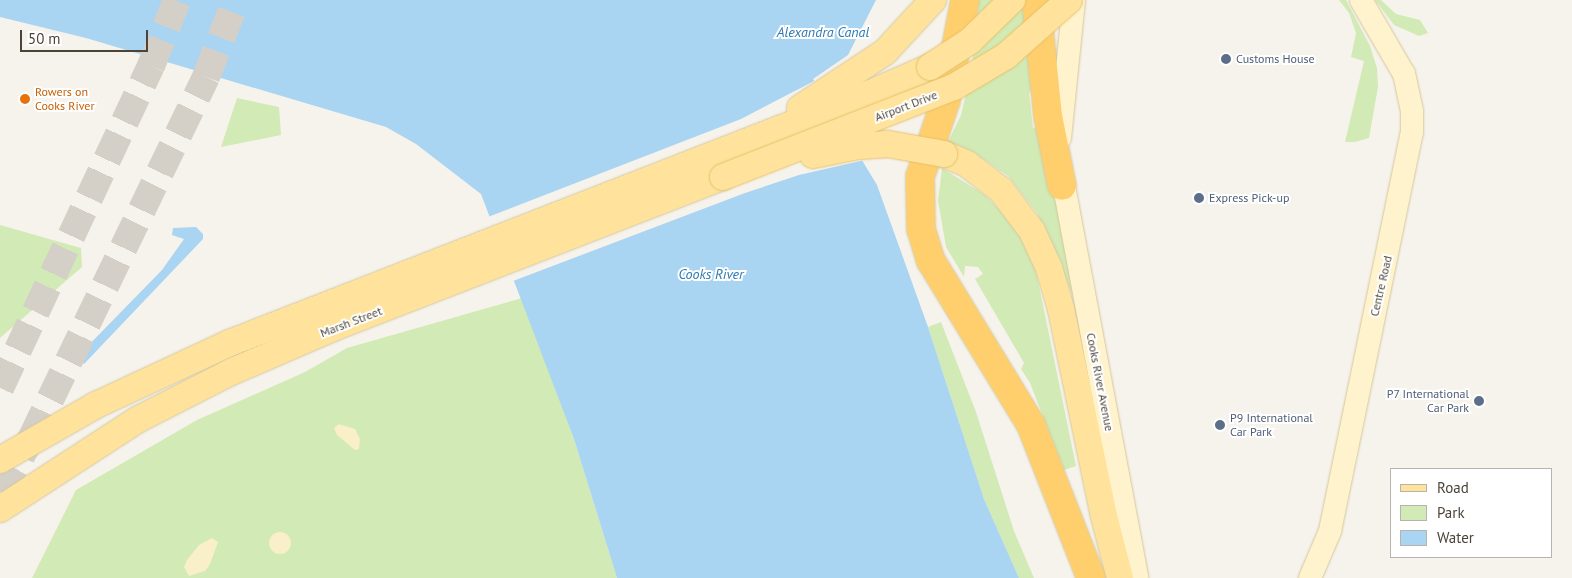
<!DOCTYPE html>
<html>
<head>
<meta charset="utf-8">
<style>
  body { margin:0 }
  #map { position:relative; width:1572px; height:578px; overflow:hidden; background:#f6f3ec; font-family:"PT Sans",sans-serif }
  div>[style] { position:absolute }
  .green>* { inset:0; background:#d2eab5 }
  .sand>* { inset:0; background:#f9efc9 }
  .round { border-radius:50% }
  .water>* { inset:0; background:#a9d4f2 }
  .pier>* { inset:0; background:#f6f3ec }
  .highway-tunnel>* { height:28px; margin-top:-14px; transform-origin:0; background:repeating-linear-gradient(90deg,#d4d0c8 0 28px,transparent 0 42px) }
  .roads { filter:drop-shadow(0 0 1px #d6c79b) drop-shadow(0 0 1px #d6c79b) }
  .secondary>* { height:22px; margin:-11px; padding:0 11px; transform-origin:11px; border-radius:11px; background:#fff3cd }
  .primary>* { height:26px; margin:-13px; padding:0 13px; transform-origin:13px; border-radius:13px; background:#ffe39c }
  .highway>* { height:28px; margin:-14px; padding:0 14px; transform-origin:14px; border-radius:14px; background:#ffcf6e }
  .bridges { filter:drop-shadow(0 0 1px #e6c16a) drop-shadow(0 0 1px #e6c16a) }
  .primary-bridge>* { height:26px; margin:-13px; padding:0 13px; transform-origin:13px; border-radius:13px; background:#ffe39c }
  .dots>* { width:14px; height:14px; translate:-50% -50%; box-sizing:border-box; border:2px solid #fff; border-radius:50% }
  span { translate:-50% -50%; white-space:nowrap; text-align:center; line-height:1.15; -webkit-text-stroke:4px #fff; paint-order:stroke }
  .service-label { font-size:12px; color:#4e5e75 }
  .left { translate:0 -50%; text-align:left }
  .right { translate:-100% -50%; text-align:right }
  .food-label { font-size:12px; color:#c56008 }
  .street-label { font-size:12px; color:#4b4439 }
  .water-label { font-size:14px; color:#2e7ab2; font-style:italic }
  .legend { position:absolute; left:1390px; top:468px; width:162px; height:90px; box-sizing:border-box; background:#fff; border:1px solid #b7b4b0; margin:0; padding:6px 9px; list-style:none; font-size:15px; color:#4b4439 }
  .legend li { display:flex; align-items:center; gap:10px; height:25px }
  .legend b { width:25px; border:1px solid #b7b4b0 }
  .scale { position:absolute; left:20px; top:30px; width:128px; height:22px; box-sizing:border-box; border:2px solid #4b4439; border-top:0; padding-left:6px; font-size:15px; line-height:18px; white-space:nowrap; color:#4b4439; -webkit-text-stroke:4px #fff; paint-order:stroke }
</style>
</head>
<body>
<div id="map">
  <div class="green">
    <div style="clip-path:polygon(979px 0,1027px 0,1037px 78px,1029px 93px,1033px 128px,1043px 126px,1075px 300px,1037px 213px,1008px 176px,973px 152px,947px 144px,961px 115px,971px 72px)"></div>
    <div style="clip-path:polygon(1339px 0,1346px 0,1370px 46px,1377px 68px,1378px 87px,1369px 138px,1355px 142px,1345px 142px,1364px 61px,1351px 57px,1356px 33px,1349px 13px)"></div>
    <div style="clip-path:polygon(1375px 0,1381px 0,1396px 14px,1420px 20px,1428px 33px,1419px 36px,1394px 25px)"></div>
    <div style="clip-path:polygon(237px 98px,279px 107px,281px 135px,221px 147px)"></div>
    <div style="clip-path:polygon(942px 168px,985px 195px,1000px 210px,1005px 206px,1020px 231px,1036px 271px,1076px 466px,1064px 470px,1030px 383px,1021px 369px,1024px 363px,975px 279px,983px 274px,978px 267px,965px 266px,964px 277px,946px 247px,938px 201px)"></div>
    <div style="clip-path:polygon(0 225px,81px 248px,82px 267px,0 338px)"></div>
    <div style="clip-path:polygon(522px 298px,574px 439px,617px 578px,32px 578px,76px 490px,197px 420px,305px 372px,347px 348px)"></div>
    <div style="clip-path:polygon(941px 322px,976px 412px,1014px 531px,1034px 578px,1019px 578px,984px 499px,928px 327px)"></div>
  </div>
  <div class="sand">
    <div style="clip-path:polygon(339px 424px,355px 429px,360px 439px,359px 449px,355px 450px,337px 435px,334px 428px)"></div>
    <div class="round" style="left:269px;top:532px;width:22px;height:22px"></div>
    <div style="clip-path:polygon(212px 538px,218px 542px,210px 564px,205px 571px,189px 576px,184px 567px,187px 560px,199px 545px)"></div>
  </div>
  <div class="water">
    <div style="clip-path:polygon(0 0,876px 0,848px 55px,813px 79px,877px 185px,928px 327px,984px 499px,1019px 578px,617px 578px,574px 439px,481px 194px,416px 144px,386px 127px,86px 38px,0 17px)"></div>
    <div style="clip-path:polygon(196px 227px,203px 234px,203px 239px,84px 364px,77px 357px,162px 270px,184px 239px,172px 235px,173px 228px)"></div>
  </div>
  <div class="pier">
    <div style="clip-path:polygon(816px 80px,865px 160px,799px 175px,745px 193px,513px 281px,488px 217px,741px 119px)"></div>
  </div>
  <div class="highway-tunnel">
    <div style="left:0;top:388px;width:356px;rotate:-64.9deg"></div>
    <div style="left:151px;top:66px;width:71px;rotate:-68.5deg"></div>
    <div style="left:0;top:492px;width:64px;rotate:-59.8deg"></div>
    <div style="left:32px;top:437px;width:400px;rotate:-64.2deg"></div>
    <div style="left:206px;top:77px;width:83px;rotate:-68.7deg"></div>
  </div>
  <div class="roads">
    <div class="secondary">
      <div style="left:1060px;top:138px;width:139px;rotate:-84.2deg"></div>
      <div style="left:1061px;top:170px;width:415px;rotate:79.4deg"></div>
      <div style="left:1310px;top:578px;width:51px;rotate:-66.9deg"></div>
      <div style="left:1330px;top:531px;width:407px;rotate:-78.4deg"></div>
      <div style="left:1412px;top:132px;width:21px;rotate:-90deg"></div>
      <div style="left:1412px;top:111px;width:38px;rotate:-102deg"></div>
      <div style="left:1404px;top:74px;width:86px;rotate:-120.2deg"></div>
    </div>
    <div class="primary">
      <div style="left:800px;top:108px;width:102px;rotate:-33.4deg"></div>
      <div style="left:885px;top:52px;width:71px;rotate:-47.3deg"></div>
      <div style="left:944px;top:154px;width:25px;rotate:23deg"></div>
      <div style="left:967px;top:164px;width:43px;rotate:37.4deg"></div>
      <div style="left:1001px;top:190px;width:51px;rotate:52.9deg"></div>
      <div style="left:1032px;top:231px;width:41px;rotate:65.3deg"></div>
      <div style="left:1049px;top:268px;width:43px;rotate:73.7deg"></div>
      <div style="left:1061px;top:309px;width:207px;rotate:78.3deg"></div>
      <div style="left:1103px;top:512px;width:68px;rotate:75.6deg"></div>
      <div style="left:0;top:460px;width:111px;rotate:-29.8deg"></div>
      <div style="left:96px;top:405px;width:150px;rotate:-24.9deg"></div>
      <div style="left:232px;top:342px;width:678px;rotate:-21.27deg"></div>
      <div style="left:864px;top:96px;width:72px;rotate:-23.7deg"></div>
      <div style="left:0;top:509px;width:163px;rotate:-33deg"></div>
      <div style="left:137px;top:420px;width:106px;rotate:-27.1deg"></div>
      <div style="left:231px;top:372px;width:111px;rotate:-23.3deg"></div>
      <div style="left:333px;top:328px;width:418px;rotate:-21.2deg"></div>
    </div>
    <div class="highway">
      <div style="left:965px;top:0;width:102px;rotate:100.8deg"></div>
      <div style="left:946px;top:100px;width:81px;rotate:108.7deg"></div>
      <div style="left:920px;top:177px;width:52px;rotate:88.9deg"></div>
      <div style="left:921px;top:229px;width:34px;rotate:73deg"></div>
      <div style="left:931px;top:261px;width:192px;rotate:58.6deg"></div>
      <div style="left:1031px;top:425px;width:164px;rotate:68.6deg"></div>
      <div style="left:1036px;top:0;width:117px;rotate:84.1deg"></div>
      <div style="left:1048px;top:116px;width:71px;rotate:78.7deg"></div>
    </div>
  </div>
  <div class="bridges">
    <div class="primary-bridge">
      <div style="left:930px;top:67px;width:48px;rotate:-33deg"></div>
      <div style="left:970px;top:41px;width:59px;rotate:-44.3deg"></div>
      <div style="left:813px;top:155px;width:46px;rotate:-11.3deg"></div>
      <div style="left:858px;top:146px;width:30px;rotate:-4deg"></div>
      <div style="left:888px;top:144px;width:57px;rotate:10.1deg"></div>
      <div style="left:723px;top:177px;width:248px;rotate:-21.3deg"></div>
      <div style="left:954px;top:87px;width:61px;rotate:-30.8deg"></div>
      <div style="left:1006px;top:56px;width:84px;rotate:-41.6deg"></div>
    </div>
  </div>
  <div class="dots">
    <div style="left:1226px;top:59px;background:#5c6f8a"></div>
    <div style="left:25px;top:99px;background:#e8710a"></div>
    <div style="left:1199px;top:198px;background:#5c6f8a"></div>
    <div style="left:1479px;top:401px;background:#5c6f8a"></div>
    <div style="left:1220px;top:425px;background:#5c6f8a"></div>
  </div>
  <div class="service-label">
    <span class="left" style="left:1236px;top:59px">Customs House</span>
    <span class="left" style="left:1209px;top:198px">Express Pick-up</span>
    <span class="right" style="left:1469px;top:401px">P7 International<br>Car Park</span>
    <span class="left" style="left:1230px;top:425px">P9 International<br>Car Park</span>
  </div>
  <div class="food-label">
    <span class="left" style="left:35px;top:99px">Rowers on<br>Cooks River</span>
  </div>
  <div class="street-label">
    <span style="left:906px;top:106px;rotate:-21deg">Airport Drive</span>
    <span style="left:1381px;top:286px;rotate:-77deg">Centre Road</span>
    <span style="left:351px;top:322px;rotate:-21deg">Marsh Street</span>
    <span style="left:1100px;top:382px;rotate:79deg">Cooks River Avenue</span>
  </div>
  <div class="water-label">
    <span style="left:823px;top:32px">Alexandra Canal</span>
    <span style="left:711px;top:274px">Cooks River</span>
  </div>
  <ul class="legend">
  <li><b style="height:6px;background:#ffe39c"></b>Road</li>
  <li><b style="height:14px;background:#d2eab5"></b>Park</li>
  <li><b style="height:14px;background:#a9d4f2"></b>Water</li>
  </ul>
  <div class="scale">50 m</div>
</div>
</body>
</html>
